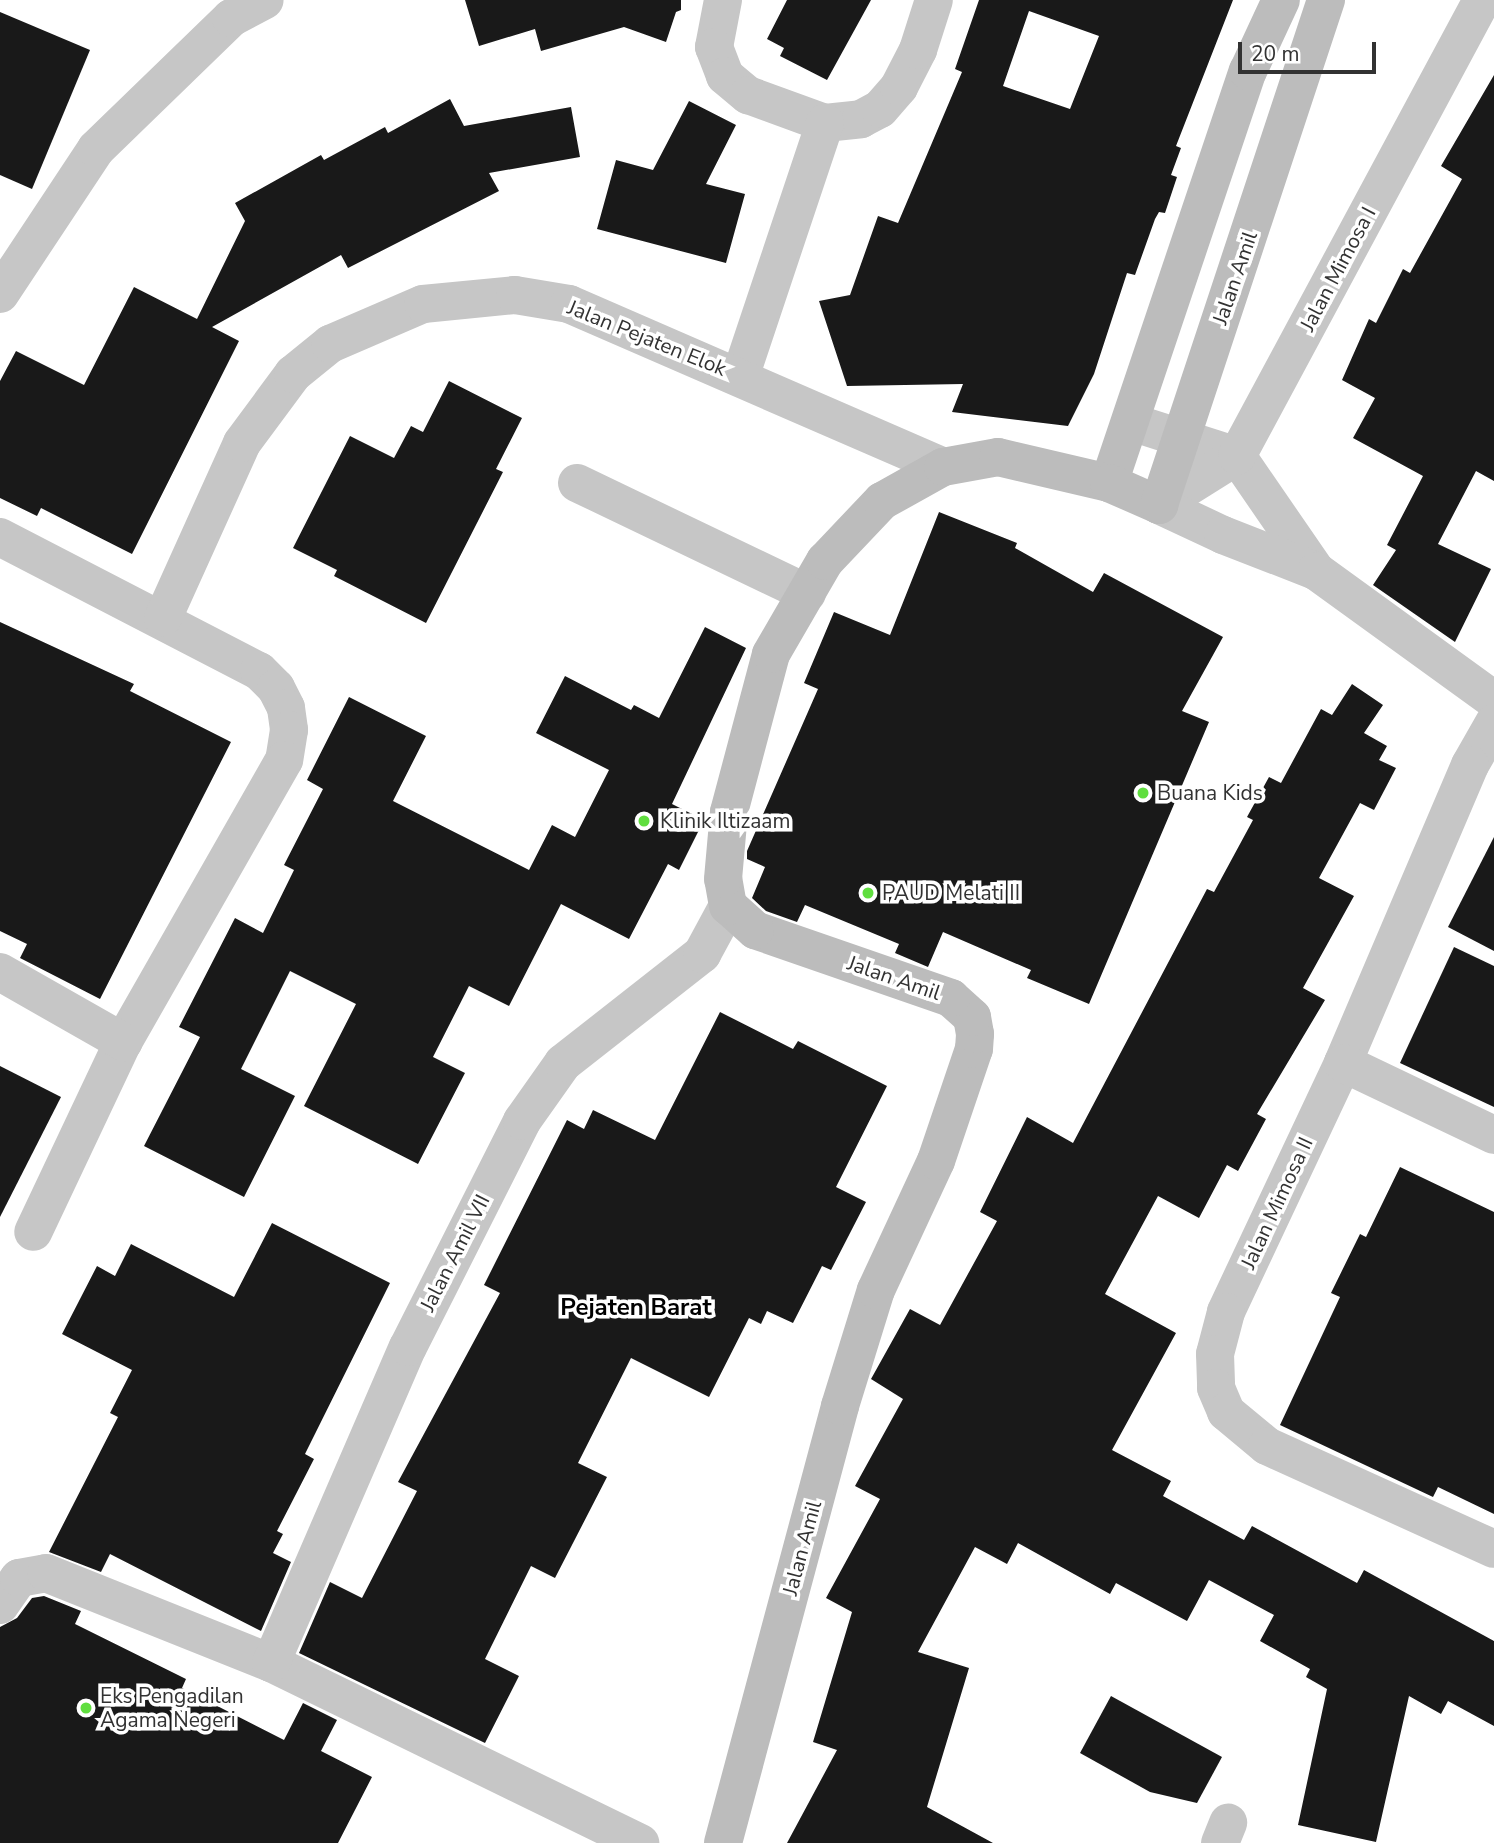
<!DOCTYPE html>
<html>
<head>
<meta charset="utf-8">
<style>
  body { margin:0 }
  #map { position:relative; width:1494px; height:1843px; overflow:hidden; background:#fff; font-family:"Nunito Sans",sans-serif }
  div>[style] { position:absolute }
  .building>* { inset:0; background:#191919 }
  .street>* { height:38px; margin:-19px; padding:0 19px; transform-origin:19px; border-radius:19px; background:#c6c6c6 }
  .secondary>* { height:38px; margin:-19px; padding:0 19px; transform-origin:19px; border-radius:19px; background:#bcbcbc }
  .dots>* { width:19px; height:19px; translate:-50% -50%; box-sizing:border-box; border:4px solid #fff; border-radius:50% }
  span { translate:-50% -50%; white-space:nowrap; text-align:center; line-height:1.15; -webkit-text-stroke:7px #fff; paint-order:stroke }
  .street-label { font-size:21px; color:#323232 }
  .poi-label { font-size:21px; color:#323232 }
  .left { translate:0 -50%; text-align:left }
  .quarter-label { font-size:24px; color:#000; font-weight:700 }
  .scale { position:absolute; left:1238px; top:42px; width:138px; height:32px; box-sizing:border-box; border:4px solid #323232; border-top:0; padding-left:9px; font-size:21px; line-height:24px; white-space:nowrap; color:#323232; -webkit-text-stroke:5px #fff; paint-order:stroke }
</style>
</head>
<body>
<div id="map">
  <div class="building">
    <div style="clip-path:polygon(465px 0,681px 0,681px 10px,676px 12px,666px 42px,624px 27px,541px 51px,535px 29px,479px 46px)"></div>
    <div style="clip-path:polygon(787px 0,871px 0,827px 80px,780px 56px,784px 48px,767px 39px)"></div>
    <div style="clip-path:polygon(evenodd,979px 0,1233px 0,1176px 146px,1181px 148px,1171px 175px,1177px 177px,1165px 213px,1159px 212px,1155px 219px,1135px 275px,1127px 273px,1094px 374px,1068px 426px,952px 412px,963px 384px,847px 386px,819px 301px,850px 295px,878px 216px,898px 223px,962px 72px,955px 69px,979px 0,1029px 11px,1099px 36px,1070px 109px,1003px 86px,1029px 11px)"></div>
    <div style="clip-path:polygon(0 12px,90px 50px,32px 189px,0 175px)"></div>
    <div style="clip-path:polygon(1494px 75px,1494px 481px,1476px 471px,1438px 544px,1491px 569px,1455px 642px,1373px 585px,1396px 550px,1387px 545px,1423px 476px,1353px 438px,1375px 398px,1342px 380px,1369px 319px,1376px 323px,1403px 269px,1410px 273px,1462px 179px,1441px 166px)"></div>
    <div style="clip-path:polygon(450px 99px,464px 126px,571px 107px,580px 157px,489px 173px,499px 191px,348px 268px,341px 255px,212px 327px,239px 341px,132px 554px,41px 508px,37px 516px,0 498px,0 381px,16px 351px,84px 385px,134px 287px,197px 319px,245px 221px,235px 203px,321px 155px,324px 160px,385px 127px,388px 133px)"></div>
    <div style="clip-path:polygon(689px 101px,736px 125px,706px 184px,745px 194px,726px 263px,597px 229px,616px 160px,653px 170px)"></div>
    <div style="clip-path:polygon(449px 381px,522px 418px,496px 469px,503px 472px,426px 623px,334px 576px,337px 570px,293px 548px,350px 436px,394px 458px,411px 426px,423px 432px)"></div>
    <div style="clip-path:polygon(939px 512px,1017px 543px,1015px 548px,1093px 592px,1104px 573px,1223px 637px,1182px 711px,1209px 722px,1089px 1004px,1027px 978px,1031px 970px,943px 932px,928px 967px,895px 953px,899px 944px,805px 905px,797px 922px,766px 911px,752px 898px,765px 867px,747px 859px,747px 851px,818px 689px,804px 683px,834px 612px,890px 635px)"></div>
    <div style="clip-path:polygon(0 622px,134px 684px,130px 691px,231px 742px,100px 999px,20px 958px,27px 944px,0 931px)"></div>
    <div style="clip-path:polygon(705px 627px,746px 648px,672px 804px,704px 820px,679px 870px,668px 864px,629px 939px,561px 904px,509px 1006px,469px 986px,433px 1057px,465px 1073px,418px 1164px,304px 1106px,356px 1004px,290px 971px,241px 1069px,295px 1096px,244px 1197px,144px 1146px,200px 1037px,179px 1027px,235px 918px,263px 933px,294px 870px,284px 865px,323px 789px,307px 780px,349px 697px,426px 736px,393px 801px,529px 870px,552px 825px,575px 837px,609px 770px,536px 733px,565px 676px,631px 710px,634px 705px,659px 718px)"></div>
    <div style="clip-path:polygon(1352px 684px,1383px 705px,1364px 733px,1387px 746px,1379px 760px,1396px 768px,1374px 810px,1360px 803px,1319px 878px,1354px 896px,1303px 988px,1325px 1000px,1257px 1114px,1266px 1119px,1238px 1171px,1227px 1165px,1199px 1218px,1158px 1196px,1105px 1294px,1176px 1333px,1112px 1450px,1171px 1481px,1163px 1496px,1244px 1540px,1252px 1526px,1357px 1583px,1364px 1570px,1494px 1641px,1494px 1726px,1448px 1701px,1441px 1714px,1409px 1696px,1376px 1842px,1298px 1825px,1327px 1689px,1306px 1677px,1310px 1669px,1260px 1641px,1274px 1615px,1209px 1580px,1187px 1621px,1116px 1583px,1110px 1594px,1018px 1543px,1007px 1564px,975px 1547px,918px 1652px,969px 1668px,927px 1807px,993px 1843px,787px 1843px,837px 1750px,813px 1742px,852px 1612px,826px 1598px,880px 1499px,855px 1486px,903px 1399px,871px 1379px,910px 1309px,940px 1325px,997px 1221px,980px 1212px,1027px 1117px,1073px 1143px,1207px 889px,1214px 892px,1253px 820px,1247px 817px,1269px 777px,1281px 783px,1321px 709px,1332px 715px)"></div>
    <div style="clip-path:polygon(1494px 837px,1494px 951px,1448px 927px)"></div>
    <div style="clip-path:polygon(1454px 947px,1494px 966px,1494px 1107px,1400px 1063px)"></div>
    <div style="clip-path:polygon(720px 1012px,793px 1049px,798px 1041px,887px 1086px,836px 1187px,866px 1202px,831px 1270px,822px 1266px,793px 1323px,767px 1311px,761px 1324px,749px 1318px,709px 1397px,631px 1358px,578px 1463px,607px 1477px,555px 1578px,531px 1566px,485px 1659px,519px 1676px,485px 1743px,299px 1653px,330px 1582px,362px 1598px,417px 1491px,398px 1482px,500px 1293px,484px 1285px,567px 1120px,584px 1129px,593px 1110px,655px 1140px)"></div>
    <div style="clip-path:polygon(0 1066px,61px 1097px,0 1217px)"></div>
    <div style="clip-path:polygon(1400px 1167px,1494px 1212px,1494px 1514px,1438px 1487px,1433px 1497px,1280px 1425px,1340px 1297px,1331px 1293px,1360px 1234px,1366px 1237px)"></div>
    <div style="clip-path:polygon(272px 1223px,390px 1283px,305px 1454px,314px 1459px,277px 1531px,283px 1534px,273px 1553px,291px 1562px,261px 1631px,110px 1554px,101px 1572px,49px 1552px,118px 1417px,110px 1413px,132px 1370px,62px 1334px,97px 1266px,115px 1276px,131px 1244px,234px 1297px)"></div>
    <div style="clip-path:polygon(44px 1596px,81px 1611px,75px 1624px,186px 1679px,182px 1688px,284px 1740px,303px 1703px,337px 1720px,321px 1751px,372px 1777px,338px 1843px,0 1843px,0 1627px,17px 1618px,32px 1598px)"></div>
    <div style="clip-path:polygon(1111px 1696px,1222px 1757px,1197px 1803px,1150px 1792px,1080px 1753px)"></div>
  </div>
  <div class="street">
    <div style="left:723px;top:0;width:48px;rotate:100.8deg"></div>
    <div style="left:714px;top:47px;width:31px;rotate:69deg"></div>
    <div style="left:725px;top:76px;width:30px;rotate:40deg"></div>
    <div style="left:748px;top:95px;width:82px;rotate:20deg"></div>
    <div style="left:825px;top:123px;width:36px;rotate:-6deg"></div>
    <div style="left:861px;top:119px;width:21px;rotate:-28deg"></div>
    <div style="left:880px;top:109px;width:29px;rotate:-49deg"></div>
    <div style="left:899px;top:87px;width:42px;rotate:-62.8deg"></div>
    <div style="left:918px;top:50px;width:52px;rotate:-72.3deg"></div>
    <div style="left:0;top:294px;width:174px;rotate:-56.5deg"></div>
    <div style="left:96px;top:149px;width:188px;rotate:-44.1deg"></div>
    <div style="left:231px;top:18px;width:38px;rotate:-28deg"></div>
    <div style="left:740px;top:377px;width:268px;rotate:-71.5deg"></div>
    <div style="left:1131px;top:422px;width:111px;rotate:17.8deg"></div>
    <div style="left:1237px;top:456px;width:140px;rotate:55.5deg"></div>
    <div style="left:577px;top:483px;width:255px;rotate:25.6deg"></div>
    <div style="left:1159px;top:505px;width:92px;rotate:-32.1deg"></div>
    <div style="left:1237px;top:456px;width:518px;rotate:-61.75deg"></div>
    <div style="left:1159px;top:505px;width:71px;rotate:25.1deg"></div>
    <div style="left:1223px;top:535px;width:100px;rotate:21.2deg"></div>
    <div style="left:1316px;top:571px;width:220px;rotate:35.9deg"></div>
    <div style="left:0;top:537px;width:292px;rotate:27.4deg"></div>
    <div style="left:259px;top:671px;width:24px;rotate:45deg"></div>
    <div style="left:276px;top:688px;width:22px;rotate:63deg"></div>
    <div style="left:286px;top:708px;width:22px;rotate:82deg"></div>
    <div style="left:289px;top:730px;width:30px;rotate:99deg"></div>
    <div style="left:284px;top:760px;width:325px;rotate:119.7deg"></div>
    <div style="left:123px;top:1042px;width:210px;rotate:115.3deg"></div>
    <div style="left:163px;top:618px;width:192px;rotate:-65.7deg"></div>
    <div style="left:242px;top:443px;width:86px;rotate:-53.5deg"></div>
    <div style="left:293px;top:374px;width:48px;rotate:-39deg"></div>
    <div style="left:330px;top:344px;width:101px;rotate:-23.3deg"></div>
    <div style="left:423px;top:304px;width:92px;rotate:-5.6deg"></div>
    <div style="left:515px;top:295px;width:55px;rotate:9.5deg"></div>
    <div style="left:569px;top:304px;width:408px;rotate:23.5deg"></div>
    <div style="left:1494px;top:723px;width:48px;rotate:119.7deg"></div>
    <div style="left:1470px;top:765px;width:324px;rotate:113.1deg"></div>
    <div style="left:1343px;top:1063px;width:275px;rotate:115.2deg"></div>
    <div style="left:1226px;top:1312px;width:43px;rotate:104.7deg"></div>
    <div style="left:1215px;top:1354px;width:34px;rotate:88deg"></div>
    <div style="left:1216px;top:1388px;width:26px;rotate:67deg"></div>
    <div style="left:1226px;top:1412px;width:53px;rotate:39.7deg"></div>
    <div style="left:1267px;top:1446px;width:249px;rotate:24.4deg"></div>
    <div style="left:0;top:972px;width:142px;rotate:29.6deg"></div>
    <div style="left:1343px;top:1063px;width:167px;rotate:25.5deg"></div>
    <div style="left:0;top:1605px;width:33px;rotate:-55deg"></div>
    <div style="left:19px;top:1578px;width:27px;rotate:-10deg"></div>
    <div style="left:46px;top:1573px;width:242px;rotate:21.8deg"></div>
    <div style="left:271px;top:1663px;width:411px;rotate:26deg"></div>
    <div style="left:271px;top:1663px;width:344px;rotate:-66.6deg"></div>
    <div style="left:408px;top:1347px;width:253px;rotate:-63.2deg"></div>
    <div style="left:522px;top:1121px;width:71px;rotate:-54.7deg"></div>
    <div style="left:563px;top:1063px;width:177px;rotate:-38.1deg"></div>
    <div style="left:702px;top:954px;width:55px;rotate:-61.6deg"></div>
    <div style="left:1220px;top:1843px;width:22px;rotate:-68deg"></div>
  </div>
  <div class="secondary">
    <div style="left:1109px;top:483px;width:435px;rotate:-71.4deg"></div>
    <div style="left:1248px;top:71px;width:78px;rotate:-65.1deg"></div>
    <div style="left:723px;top:1843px;width:452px;rotate:-75deg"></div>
    <div style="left:840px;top:1406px;width:121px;rotate:-72.8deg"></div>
    <div style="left:876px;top:1290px;width:142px;rotate:-65.1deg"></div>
    <div style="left:936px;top:1161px;width:118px;rotate:-71.3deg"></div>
    <div style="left:974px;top:1049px;width:15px;rotate:-86deg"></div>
    <div style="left:975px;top:1034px;width:17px;rotate:-100deg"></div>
    <div style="left:972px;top:1017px;width:28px;rotate:-138deg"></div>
    <div style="left:951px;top:998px;width:207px;rotate:-160.9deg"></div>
    <div style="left:755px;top:930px;width:36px;rotate:-138deg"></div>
    <div style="left:728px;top:906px;width:27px;rotate:-100deg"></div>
    <div style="left:723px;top:879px;width:67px;rotate:-84.9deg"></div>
    <div style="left:729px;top:812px;width:163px;rotate:-75.1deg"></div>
    <div style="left:771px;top:654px;width:108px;rotate:-59.9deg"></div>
    <div style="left:825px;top:561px;width:83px;rotate:-46.5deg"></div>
    <div style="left:882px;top:501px;width:70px;rotate:-29.1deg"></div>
    <div style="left:943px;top:467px;width:56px;rotate:-10.3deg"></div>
    <div style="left:998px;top:457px;width:114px;rotate:13.2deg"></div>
    <div style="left:1109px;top:483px;width:55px;rotate:23.7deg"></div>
    <div style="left:1159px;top:505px;width:532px;rotate:-71.7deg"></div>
  </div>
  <div class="dots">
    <div style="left:1143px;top:793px;background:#60de3f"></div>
    <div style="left:644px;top:821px;background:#60de3f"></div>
    <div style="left:868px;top:893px;background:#60de3f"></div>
    <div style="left:86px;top:1708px;background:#60de3f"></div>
  </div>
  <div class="street-label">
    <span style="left:1338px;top:269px;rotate:-62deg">Jalan Mimosa I</span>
    <span style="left:1235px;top:278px;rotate:-71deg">Jalan Amil</span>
    <span style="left:647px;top:338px;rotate:22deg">Jalan Pejaten Elok</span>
    <span style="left:894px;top:978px;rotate:19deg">Jalan Amil</span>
    <span style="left:1277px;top:1203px;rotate:-65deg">Jalan Mimosa II</span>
    <span style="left:455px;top:1253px;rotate:-63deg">Jalan Amil VII</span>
    <span style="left:802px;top:1548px;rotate:-75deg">Jalan Amil</span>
  </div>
  <div class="poi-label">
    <span class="left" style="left:1157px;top:793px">Buana Kids</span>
    <span class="left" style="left:660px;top:821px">Klinik Iltizaam</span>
    <span class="left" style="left:882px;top:893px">PAUD Melati II</span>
    <span class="left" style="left:100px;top:1708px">Eks Pengadilan<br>Agama Negeri</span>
  </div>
  <div class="quarter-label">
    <span style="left:636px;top:1308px">Pejaten Barat</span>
  </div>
  <div class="scale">20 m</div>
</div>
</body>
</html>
